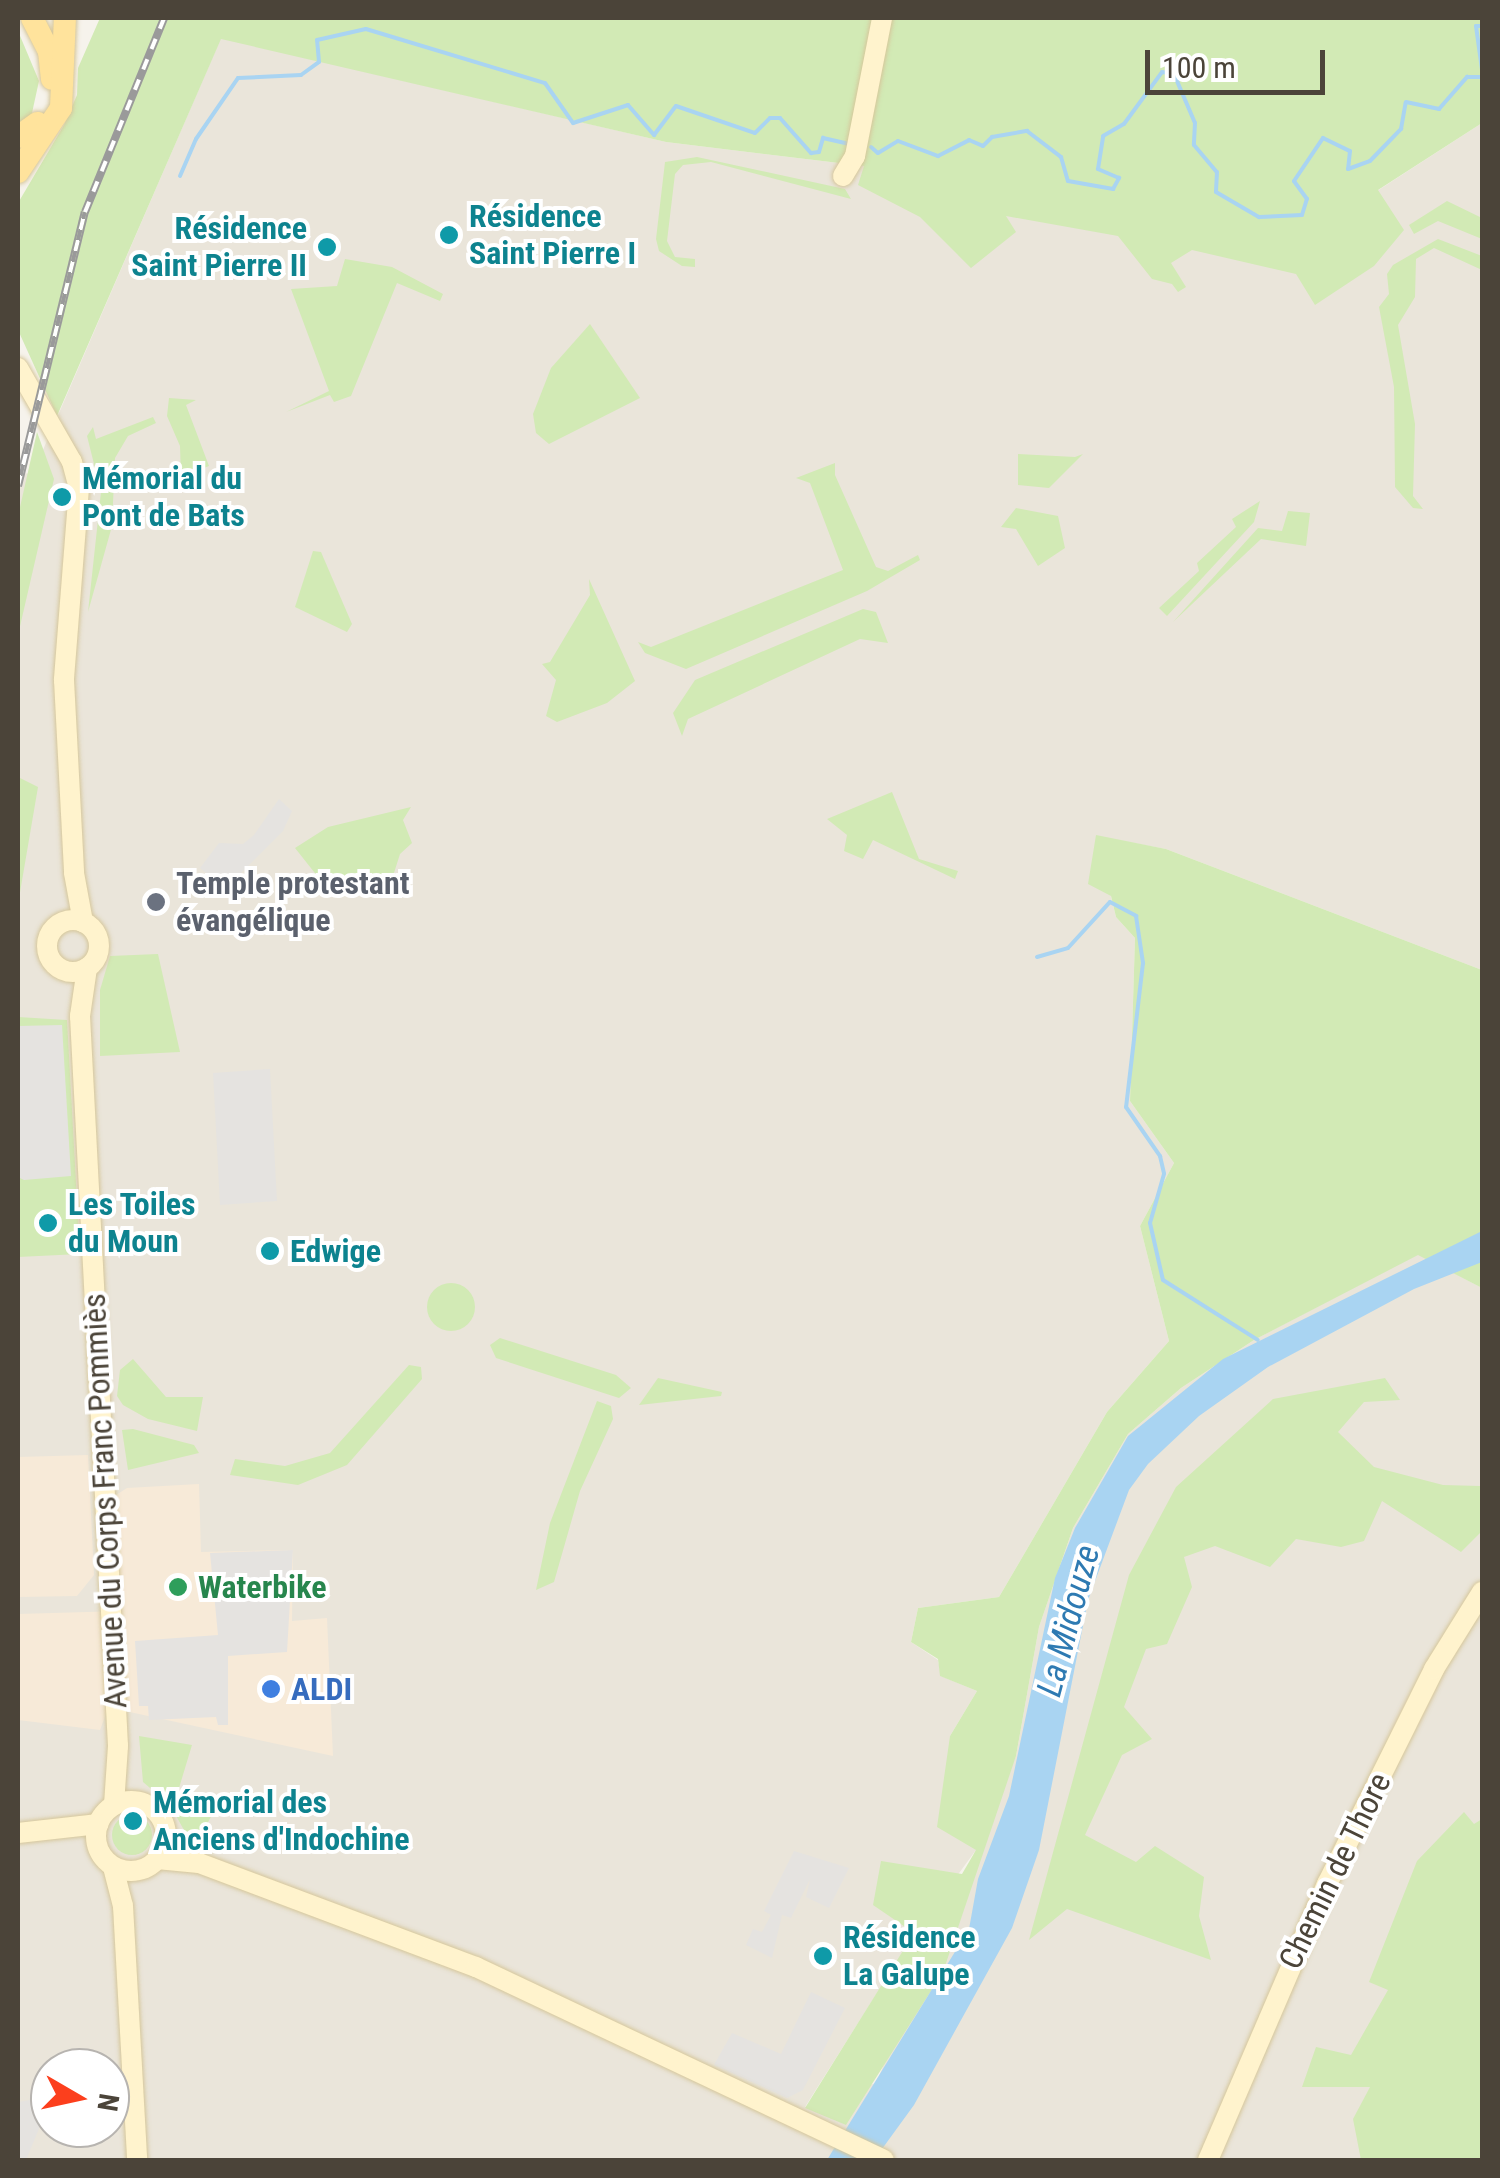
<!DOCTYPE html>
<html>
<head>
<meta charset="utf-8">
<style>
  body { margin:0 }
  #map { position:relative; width:1500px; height:2178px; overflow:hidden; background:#f6f3ec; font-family:"Roboto Condensed",sans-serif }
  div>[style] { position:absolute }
  .residential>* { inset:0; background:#eae5da }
  .commercial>* { inset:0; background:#f7ead8 }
  .green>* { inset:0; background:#d2eab5 }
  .round { border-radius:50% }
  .parking>* { inset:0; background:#e5e3e0 }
  .water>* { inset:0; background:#a9d4f2 }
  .stream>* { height:4px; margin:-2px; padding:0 2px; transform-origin:2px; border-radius:2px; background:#a9d4f2 }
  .roads { filter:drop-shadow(0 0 2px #d6c79b) drop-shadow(0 0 2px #d6c79b) }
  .secondary>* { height:20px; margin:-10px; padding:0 10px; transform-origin:10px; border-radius:10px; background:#fff3cd }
  .secondary>.ring { margin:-10px; padding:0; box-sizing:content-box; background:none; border:20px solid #fff3cd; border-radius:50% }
  .primary>* { height:22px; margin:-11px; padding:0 11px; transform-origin:11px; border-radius:11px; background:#ffe39c }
  .rail>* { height:8px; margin-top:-4px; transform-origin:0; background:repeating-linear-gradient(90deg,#fff 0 11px,#9a9a9a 0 22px); box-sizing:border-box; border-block:2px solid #9a9a9a }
  .dots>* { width:28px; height:28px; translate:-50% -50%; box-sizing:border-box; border:5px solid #fff; border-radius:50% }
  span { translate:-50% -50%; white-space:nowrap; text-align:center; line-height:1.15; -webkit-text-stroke:8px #fff; paint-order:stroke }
  .culture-label { font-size:32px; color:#0d838f; font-weight:700 }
  .left { translate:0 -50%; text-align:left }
  .right { translate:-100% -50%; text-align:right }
  .worship-label { font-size:32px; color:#5b616d; font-weight:700 }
  .street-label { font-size:32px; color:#4b4439 }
  .leisure-label { font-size:32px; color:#27864d; font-weight:700 }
  .shop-label { font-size:32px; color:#366cbe; font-weight:700 }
  .water-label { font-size:35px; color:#2e7ab2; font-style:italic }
  .frame { position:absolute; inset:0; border:20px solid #4b4439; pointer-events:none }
  .north { position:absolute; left:30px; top:2048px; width:100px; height:100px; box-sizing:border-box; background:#fff; border:2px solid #b7b4b0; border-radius:50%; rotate:99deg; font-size:28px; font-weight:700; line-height:40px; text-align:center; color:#4b4439 }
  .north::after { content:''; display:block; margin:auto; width:35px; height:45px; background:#fc3f1d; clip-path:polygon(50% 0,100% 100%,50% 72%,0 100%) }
  .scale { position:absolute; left:1145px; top:50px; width:180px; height:45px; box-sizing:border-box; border:5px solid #4b4439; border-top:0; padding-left:12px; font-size:30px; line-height:35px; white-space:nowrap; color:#4b4439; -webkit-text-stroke:8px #fff; paint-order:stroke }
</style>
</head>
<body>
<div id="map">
  <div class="residential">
    <div style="clip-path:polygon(evenodd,221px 38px,666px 142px,864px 166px,1377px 191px,1482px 123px,1482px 970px,1166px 849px,1096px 836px,1116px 917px,1135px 938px,1130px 1101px,1174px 1163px,1140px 1226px,1169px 1341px,1107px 1412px,999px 1597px,918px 1608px,911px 1642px,938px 1660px,941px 1676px,977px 1691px,950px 1736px,976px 1850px,915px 1933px,805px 2107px,876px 2083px,1016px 1756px,1039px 1627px,1073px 1528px,1128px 1434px,1181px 1388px,1254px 1340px,1418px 1254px,1482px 1288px,1482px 2160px,18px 2160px,18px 474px,33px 473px,221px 38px,50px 2068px,110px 2068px,110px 2128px,50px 2128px,50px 2068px)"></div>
  </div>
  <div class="commercial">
    <div style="clip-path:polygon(88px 1455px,94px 1575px,77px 1596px,18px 1597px,18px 1457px)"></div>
    <div style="clip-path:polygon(199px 1484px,201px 1552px,293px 1550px,292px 1621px,327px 1618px,333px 1756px,125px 1711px,107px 1711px,100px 1730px,18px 1720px,18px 1614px,122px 1611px,113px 1497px,127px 1488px)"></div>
  </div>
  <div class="green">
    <div style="clip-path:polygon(100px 18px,1482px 18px,1482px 123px,1378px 190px,1404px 230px,1374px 266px,1315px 305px,1296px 274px,1192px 250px,1171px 263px,1186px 287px,1178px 292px,1172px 284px,1152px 279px,1118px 236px,1006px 216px,1016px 232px,971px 268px,920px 217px,858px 185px,864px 166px,666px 142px,221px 39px,57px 416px,18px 330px,18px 203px,64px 125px,77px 95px,78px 68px)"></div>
    <div style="clip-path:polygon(18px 31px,39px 81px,30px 122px,18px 135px)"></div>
    <div style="clip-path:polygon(697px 157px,845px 189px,851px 199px,711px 162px,683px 165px,675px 174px,667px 241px,675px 257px,695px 259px,695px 267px,682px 266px,659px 251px,656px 239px,665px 162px)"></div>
    <div style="clip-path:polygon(1447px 201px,1482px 218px,1482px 239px,1438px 221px,1414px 234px,1409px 225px)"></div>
    <div style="clip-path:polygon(1438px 239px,1482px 256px,1482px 270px,1434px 248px,1416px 259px,1415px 297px,1398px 325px,1415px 424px,1413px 496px,1423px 509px,1413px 508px,1395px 487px,1394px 387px,1379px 307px,1389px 294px,1387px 274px,1393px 265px)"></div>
    <div style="clip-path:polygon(345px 259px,392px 267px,443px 294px,440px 301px,397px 283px,351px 396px,334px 402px,330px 395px,286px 412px,329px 391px,291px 289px,337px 286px)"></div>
    <div style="clip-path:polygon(590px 324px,640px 398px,549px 444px,536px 433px,533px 414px,551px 368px)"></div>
    <div style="clip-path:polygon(169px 398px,196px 400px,186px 405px,209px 466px,181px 477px,180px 446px,167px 416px)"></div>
    <div style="clip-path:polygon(153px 417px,156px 423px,128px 436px,115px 458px,112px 526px,88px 612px,101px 492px,87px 436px,93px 427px,96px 439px)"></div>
    <div style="clip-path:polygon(37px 432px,54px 479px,18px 635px,18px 516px)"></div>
    <div style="clip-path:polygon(1018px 454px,1075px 457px,1083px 454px,1049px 488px,1018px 485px)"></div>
    <div style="clip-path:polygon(835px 463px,835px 475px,876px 567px,888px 571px,918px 555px,920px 560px,867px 591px,686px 669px,645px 653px,638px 642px,651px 647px,843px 570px,810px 483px,796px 478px)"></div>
    <div style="clip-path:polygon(1260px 501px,1254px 522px,1167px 616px,1159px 608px,1199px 571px,1197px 563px,1236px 527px,1232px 519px)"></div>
    <div style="clip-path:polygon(1016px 508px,1058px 516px,1065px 548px,1038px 566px,1016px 529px,1001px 527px)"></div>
    <div style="clip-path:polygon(1288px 511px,1310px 513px,1306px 546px,1261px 539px,1173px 622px,1258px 528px,1282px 531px)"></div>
    <div style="clip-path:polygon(313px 551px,321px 552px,352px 624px,347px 632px,295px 607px)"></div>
    <div style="clip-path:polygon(589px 579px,635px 681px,607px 703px,557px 722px,546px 716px,556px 680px,542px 664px,550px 662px,590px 595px)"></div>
    <div style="clip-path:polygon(863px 609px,876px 612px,888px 643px,860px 639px,688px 719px,682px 736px,673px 713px,695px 680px)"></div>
    <div style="clip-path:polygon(18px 777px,38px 787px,18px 904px)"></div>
    <div style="clip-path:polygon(892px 792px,919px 859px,958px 871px,955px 879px,873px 840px,863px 859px,844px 851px,847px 835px,827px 819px)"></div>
    <div style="clip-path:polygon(411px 807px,403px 820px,412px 843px,400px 854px,387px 895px,322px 882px,295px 848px,328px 827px)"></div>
    <div style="clip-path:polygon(1096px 835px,1166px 849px,1482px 970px,1482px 1288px,1418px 1255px,1254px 1340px,1181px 1388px,1128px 1434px,1073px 1528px,1039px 1627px,1016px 1756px,943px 1972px,846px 2125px,805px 2108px,914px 1933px,873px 1905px,881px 1861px,962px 1874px,976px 1850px,937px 1827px,950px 1736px,977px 1691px,940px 1676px,938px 1659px,911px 1642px,918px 1608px,999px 1597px,1107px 1412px,1169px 1341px,1140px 1226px,1174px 1163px,1130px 1101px,1135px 938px,1116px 917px,1111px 896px,1088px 884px)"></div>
    <div style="clip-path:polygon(158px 954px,180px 1052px,100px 1056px,100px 990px,110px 956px)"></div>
    <div style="clip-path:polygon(18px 1017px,67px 1020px,80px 1254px,18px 1257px)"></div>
    <div class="round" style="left:427px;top:1283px;width:48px;height:48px"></div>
    <div style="clip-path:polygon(500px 1338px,616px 1375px,631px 1388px,619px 1398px,496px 1358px,490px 1345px)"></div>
    <div style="clip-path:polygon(133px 1359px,166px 1397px,203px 1397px,197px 1431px,148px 1419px,123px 1405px,117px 1396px,120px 1370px)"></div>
    <div style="clip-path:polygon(409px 1365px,421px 1367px,422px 1379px,347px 1465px,298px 1485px,230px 1475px,235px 1459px,285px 1466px,330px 1453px)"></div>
    <div style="clip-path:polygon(658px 1378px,722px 1392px,721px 1396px,639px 1405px)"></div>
    <div style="clip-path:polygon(1385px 1378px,1400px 1400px,1364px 1402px,1338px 1432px,1374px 1467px,1443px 1485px,1480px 1486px,1482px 1531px,1461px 1552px,1382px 1501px,1364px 1541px,1341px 1547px,1296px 1539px,1270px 1567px,1215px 1546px,1184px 1557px,1192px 1587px,1167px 1644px,1146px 1649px,1124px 1707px,1152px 1739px,1122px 1755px,1085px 1835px,1136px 1862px,1155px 1846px,1204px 1877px,1199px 1916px,1211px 1960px,1067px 1909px,1029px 1940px,1129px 1575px,1176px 1487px,1273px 1399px)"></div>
    <div style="clip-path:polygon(597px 1401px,611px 1406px,613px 1419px,580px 1491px,554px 1582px,536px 1590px,550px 1523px)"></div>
    <div style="clip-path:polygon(133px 1429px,194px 1445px,199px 1453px,128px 1470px,122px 1430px)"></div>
    <div style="clip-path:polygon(139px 1736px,192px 1745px,176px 1798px,213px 1813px,194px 1848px,170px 1805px,143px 1782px)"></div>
    <div style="clip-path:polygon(1464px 1812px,1474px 1824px,1482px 1819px,1482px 2160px,1361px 2160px,1353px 2119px,1370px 2087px,1302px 2087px,1316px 2047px,1351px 2055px,1388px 1990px,1369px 1982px,1417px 1861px)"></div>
    <div class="round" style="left:112px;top:1815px;width:40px;height:40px"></div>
  </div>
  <div class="parking">
    <div style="clip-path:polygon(279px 799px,292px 811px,283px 831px,237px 877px,220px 884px,200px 868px,219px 843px,243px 844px,254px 835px)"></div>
    <div style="clip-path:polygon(62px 1025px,71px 1176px,24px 1180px,18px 1177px,18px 1026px)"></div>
    <div style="clip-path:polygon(270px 1069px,277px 1201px,220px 1205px,213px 1073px)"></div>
    <div style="clip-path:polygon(293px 1550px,287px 1652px,228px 1656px,228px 1725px,218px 1725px,216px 1717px,149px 1720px,148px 1706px,139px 1706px,135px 1641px,218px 1635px,210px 1553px)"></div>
    <div style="clip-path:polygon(794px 1851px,849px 1868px,829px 1908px,806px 1897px,810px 1879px,791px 1918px,782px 1915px,772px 1958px,746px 1945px,753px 1929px,762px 1932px,771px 1915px,764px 1911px)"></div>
    <div style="clip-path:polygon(811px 1992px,845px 2008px,803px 2090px,787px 2098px,714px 2065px,732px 2033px,781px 2054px)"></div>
    <div style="clip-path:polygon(30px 2100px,48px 2107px,26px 2160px,18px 2160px,18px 2102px)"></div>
  </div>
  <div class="water">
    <div style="clip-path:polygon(1482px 1231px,1482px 1262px,1414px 1289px,1268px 1367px,1199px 1416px,1148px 1464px,1129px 1490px,1088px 1600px,1039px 1850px,1012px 1928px,914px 2105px,874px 2160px,827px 2160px,969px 1929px,978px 1879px,1009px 1796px,1055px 1578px,1075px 1528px,1128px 1436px,1223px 1359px)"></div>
  </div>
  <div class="stream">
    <div style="left:1482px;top:26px;width:6px;rotate:180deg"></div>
    <div style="left:1476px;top:26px;width:44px;rotate:82.2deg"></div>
    <div style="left:871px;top:147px;width:9px;rotate:41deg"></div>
    <div style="left:878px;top:153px;width:23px;rotate:-31deg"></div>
    <div style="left:898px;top:141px;width:43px;rotate:20.6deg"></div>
    <div style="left:938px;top:156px;width:35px;rotate:-27deg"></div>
    <div style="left:969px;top:140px;width:15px;rotate:23deg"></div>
    <div style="left:983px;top:146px;width:13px;rotate:-45deg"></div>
    <div style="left:992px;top:137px;width:36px;rotate:-10deg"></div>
    <div style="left:1027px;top:131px;width:43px;rotate:37.4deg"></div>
    <div style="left:1061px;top:157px;width:25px;rotate:74deg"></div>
    <div style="left:1068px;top:181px;width:46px;rotate:10.1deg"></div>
    <div style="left:1113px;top:189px;width:13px;rotate:-61deg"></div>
    <div style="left:1119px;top:178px;width:23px;rotate:-157deg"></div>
    <div style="left:1098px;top:169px;width:33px;rotate:-81deg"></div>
    <div style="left:1103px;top:136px;width:24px;rotate:-30deg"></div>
    <div style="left:1124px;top:124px;width:64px;rotate:-53.8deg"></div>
    <div style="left:1162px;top:72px;width:12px;rotate:9deg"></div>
    <div style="left:1174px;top:74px;width:53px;rotate:66.8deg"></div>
    <div style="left:1195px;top:123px;width:22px;rotate:93deg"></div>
    <div style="left:1194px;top:145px;width:35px;rotate:50deg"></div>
    <div style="left:1217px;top:172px;width:20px;rotate:93deg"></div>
    <div style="left:1216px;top:192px;width:50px;rotate:30.2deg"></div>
    <div style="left:1259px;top:217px;width:43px;rotate:-2.7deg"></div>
    <div style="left:1302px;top:215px;width:17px;rotate:-73deg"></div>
    <div style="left:1307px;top:199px;width:22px;rotate:-126deg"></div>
    <div style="left:1294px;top:181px;width:52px;rotate:-56deg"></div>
    <div style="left:1323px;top:138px;width:30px;rotate:26deg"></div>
    <div style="left:1350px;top:151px;width:18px;rotate:96deg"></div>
    <div style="left:1348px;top:169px;width:23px;rotate:-20deg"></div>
    <div style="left:1370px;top:161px;width:45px;rotate:-45.9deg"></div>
    <div style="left:1401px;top:129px;width:27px;rotate:-80deg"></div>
    <div style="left:1406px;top:102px;width:34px;rotate:12deg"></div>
    <div style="left:1439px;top:109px;width:43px;rotate:-48.8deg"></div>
    <div style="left:1467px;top:77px;width:15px"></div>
    <div style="left:180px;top:176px;width:40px;rotate:-66.6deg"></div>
    <div style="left:196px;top:139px;width:74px;rotate:-55.5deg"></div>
    <div style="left:238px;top:78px;width:63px;rotate:-2.7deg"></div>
    <div style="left:301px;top:75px;width:22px;rotate:-36deg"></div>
    <div style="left:319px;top:62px;width:22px;rotate:-95deg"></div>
    <div style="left:317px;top:40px;width:50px;rotate:-12.7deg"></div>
    <div style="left:366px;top:29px;width:187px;rotate:16.8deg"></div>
    <div style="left:545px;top:83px;width:49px;rotate:55deg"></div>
    <div style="left:573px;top:123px;width:58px;rotate:-18.1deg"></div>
    <div style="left:628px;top:105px;width:40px;rotate:49deg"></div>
    <div style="left:654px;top:135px;width:36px;rotate:-53deg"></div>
    <div style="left:676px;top:106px;width:83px;rotate:18.9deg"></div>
    <div style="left:755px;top:133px;width:21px;rotate:-45deg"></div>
    <div style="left:770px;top:118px;width:10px"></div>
    <div style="left:780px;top:118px;width:47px;rotate:48.5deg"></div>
    <div style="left:811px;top:153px;width:8px;rotate:-7deg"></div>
    <div style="left:819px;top:152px;width:15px;rotate:-74deg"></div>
    <div style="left:823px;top:138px;width:27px;rotate:13deg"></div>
    <div style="left:1037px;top:957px;width:32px;rotate:-16deg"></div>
    <div style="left:1068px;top:948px;width:62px;rotate:-47.6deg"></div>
    <div style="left:1110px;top:902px;width:30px;rotate:28deg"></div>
    <div style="left:1136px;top:916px;width:48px;rotate:81.5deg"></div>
    <div style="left:1143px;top:963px;width:145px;rotate:96.7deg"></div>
    <div style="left:1126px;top:1107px;width:60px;rotate:55.2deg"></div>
    <div style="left:1160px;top:1156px;width:18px;rotate:77deg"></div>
    <div style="left:1164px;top:1174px;width:51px;rotate:105.9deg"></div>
    <div style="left:1150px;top:1223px;width:58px;rotate:77.2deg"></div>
    <div style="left:1163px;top:1280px;width:112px;rotate:32.3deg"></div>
  </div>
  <div class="roads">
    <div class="secondary">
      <div style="left:843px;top:176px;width:23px;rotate:-59deg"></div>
      <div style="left:855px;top:156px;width:141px;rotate:-78.9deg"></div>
      <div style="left:18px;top:368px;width:108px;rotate:60.1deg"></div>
      <div style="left:72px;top:462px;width:27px;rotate:75deg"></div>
      <div style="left:79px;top:488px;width:193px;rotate:94.5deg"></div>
      <div style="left:64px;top:680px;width:193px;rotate:87deg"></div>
      <div style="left:74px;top:873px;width:50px;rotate:79.6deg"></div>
      <div class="ring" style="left:47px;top:920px;width:32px;height:32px"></div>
      <div style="left:87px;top:968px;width:49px;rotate:98.3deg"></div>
      <div style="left:80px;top:1016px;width:731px;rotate:87.02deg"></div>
      <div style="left:118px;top:1746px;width:59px;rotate:93.9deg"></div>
      <div class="ring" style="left:96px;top:1801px;width:50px;height:50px"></div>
      <div style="left:18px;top:1833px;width:81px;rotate:-6.4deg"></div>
      <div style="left:157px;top:1859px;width:42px;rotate:5.4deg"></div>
      <div style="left:199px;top:1863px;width:296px;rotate:20.6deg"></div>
      <div style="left:476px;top:1967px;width:451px;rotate:25.3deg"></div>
      <div style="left:113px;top:1867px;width:40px;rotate:75.6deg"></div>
      <div style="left:123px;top:1906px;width:254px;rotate:86.8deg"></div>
      <div style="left:1208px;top:2160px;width:301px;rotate:-66.7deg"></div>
      <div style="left:1327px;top:1884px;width:240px;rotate:-63.5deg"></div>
      <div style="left:1434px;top:1669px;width:91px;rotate:-58.1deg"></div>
    </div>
    <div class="primary">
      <div style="left:32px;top:18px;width:37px;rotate:63deg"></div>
      <div style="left:49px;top:51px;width:28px;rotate:84deg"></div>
      <div style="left:18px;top:137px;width:24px;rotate:-36deg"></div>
      <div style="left:18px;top:172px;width:77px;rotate:-56.1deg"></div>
      <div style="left:61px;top:108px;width:90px;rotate:-87.5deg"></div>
    </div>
  </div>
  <div class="rail">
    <div style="left:18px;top:486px;width:282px;rotate:-76.3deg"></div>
    <div style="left:85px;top:212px;width:209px;rotate:-67.8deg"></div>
  </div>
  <div class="dots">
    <div style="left:449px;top:235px;background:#0f9aa8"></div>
    <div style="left:327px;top:247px;background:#0f9aa8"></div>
    <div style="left:62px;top:497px;background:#0f9aa8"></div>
    <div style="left:156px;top:902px;background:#6b7280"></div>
    <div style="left:48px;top:1223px;background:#0f9aa8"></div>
    <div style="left:270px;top:1251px;background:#0f9aa8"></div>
    <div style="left:178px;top:1587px;background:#2e9e5b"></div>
    <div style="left:271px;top:1689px;background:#3f7fe0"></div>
    <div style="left:133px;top:1821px;background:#0f9aa8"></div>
    <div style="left:823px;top:1956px;background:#0f9aa8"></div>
  </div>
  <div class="culture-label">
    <span class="left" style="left:469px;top:235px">Résidence<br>Saint Pierre I</span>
    <span class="right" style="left:307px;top:247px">Résidence<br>Saint Pierre II</span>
    <span class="left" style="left:82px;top:497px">Mémorial du<br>Pont de Bats</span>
    <span class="left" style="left:68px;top:1223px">Les Toiles<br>du Moun</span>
    <span class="left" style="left:290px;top:1251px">Edwige</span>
    <span class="left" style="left:153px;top:1821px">Mémorial des<br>Anciens d'Indochine</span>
    <span class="left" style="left:843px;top:1956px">Résidence<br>La Galupe</span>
  </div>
  <div class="worship-label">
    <span class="left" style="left:176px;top:902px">Temple protestant<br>évangélique</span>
  </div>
  <div class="street-label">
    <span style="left:105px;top:1501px;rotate:-93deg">Avenue du Corps Franc Pommiès</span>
    <span style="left:1335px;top:1871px;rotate:-64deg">Chemin de Thore</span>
  </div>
  <div class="leisure-label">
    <span class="left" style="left:198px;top:1587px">Waterbike</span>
  </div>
  <div class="shop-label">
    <span class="left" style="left:291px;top:1689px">ALDI</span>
  </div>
  <div class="water-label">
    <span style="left:1069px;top:1621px;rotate:-75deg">La Midouze</span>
  </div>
  <div class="frame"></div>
  <div class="north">N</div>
  <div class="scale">100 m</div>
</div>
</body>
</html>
